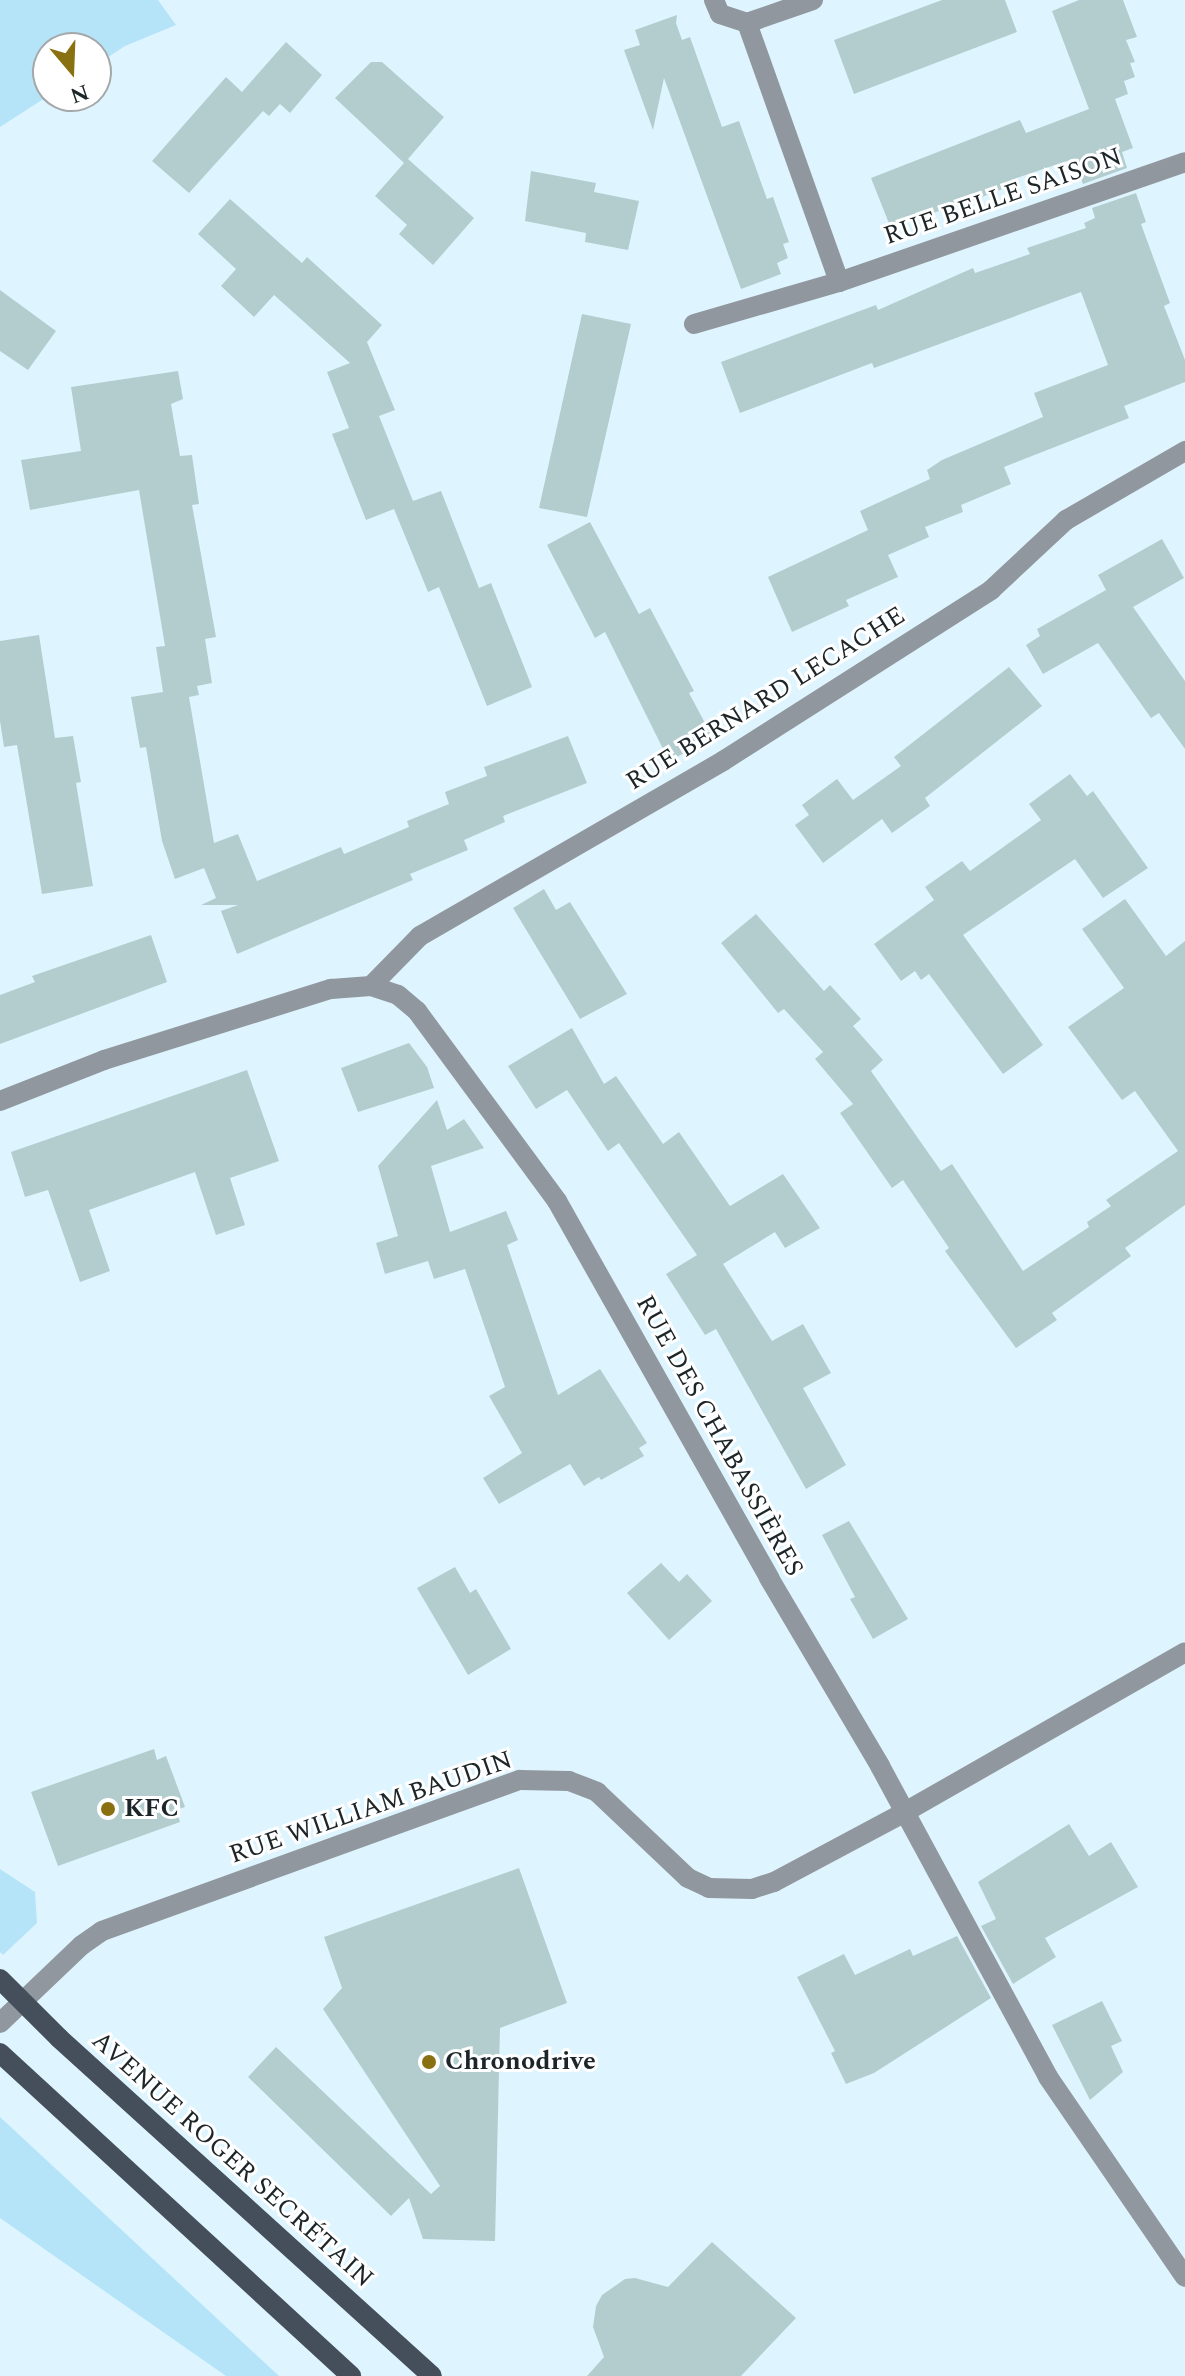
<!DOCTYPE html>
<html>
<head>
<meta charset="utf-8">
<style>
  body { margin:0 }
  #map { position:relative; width:1185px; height:2376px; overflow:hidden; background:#def5ff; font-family:Spectral,serif }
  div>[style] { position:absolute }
  .green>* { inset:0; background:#b5e4f9 }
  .building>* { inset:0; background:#b3cdce }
  .street>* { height:20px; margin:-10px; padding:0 10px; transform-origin:10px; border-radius:10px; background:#91979e }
  .primary>* { height:20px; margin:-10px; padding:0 10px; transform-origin:10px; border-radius:10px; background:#454f5b }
  .dots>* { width:22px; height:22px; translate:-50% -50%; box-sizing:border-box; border:4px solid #fff; border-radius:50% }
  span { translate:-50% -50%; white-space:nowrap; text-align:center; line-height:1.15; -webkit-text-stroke:6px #fff; paint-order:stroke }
  .street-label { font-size:26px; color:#1c2528 }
  .poi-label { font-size:26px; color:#1c2528; font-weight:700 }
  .left { translate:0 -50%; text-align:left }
  .north { position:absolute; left:32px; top:32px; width:80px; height:80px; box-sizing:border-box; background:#fff; border:2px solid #a4a8a9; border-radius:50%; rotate:161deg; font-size:22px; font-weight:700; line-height:32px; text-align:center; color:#1c2528 }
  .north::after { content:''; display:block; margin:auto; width:28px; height:36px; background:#897011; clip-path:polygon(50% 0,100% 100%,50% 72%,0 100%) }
</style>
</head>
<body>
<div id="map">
  <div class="green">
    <div style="clip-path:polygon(0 0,158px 0,176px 25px,125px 46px,96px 65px,96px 48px,48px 48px,48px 96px,0 127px)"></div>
    <div style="clip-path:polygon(0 1869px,35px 1892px,37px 1923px,3px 1955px,0 1952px)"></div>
    <div style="clip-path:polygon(0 2117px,279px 2376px,226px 2376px,0 2218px)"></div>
  </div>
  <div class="building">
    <div style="clip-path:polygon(942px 0,1005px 0,1017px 32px,854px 94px,834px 40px)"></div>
    <div style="clip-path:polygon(1079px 0,1123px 0,1137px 37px,1126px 40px,1135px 62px,1130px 63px,1135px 77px,1124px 81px,1128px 94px,1115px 99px,1133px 148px,1122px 152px,1127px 168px,1083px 184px,1073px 159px,1011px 180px,1013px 185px,969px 202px,890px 226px,871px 178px,1020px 120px,1026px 133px,1089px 109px,1052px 11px)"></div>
    <div style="clip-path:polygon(677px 15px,676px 23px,682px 40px,690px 37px,722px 127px,739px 121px,767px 199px,773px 197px,789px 242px,783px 244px,788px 258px,777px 263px,781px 274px,741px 289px,664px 78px,653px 130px,624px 50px,640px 45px,635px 30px)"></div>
    <div style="clip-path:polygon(286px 42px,322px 75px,290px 113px,280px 104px,269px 116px,263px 111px,189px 193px,152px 161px,226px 77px,242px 92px)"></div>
    <div style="clip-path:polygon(371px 62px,382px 62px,444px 117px,408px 159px,474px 218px,433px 265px,399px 234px,407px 225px,375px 196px,404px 163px,335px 98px)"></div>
    <div style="clip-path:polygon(531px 171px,596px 183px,594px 192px,639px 201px,628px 250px,585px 242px,586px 233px,525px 221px)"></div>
    <div style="clip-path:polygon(1136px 193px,1146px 222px,1141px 224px,1170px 303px,1164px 306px,1185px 360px,1185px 382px,1124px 406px,1129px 418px,1004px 467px,1011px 484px,961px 505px,963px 512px,925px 527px,929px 537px,888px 555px,898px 577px,846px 600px,849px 606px,792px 632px,768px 577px,868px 530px,860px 511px,930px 479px,927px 470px,942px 460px,1043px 417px,1034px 393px,1108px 365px,1081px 292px,874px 368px,872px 363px,740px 413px,721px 362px,876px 305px,878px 310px,973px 268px,975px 273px,1030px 254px,1027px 248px,1086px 228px,1084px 223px,1095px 218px,1092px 208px)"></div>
    <div style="clip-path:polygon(230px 199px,302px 263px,307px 257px,382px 325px,367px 342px,395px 410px,379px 416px,413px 501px,399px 506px,441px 491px,479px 588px,491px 583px,532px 687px,487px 706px,439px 587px,428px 592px,394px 509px,366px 520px,332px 434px,349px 428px,327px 372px,350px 363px,274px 295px,254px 317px,221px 286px,236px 269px,198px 234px)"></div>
    <div style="clip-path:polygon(0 290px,56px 331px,28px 370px,0 351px)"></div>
    <div style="clip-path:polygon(582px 314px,631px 324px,587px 517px,539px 508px)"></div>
    <div style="clip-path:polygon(178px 371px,183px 399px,171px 404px,180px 456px,192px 455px,199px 504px,192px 505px,216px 637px,205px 639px,212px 683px,197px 686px,199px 695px,189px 697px,214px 843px,238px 834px,257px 881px,341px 847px,344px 854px,409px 827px,407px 821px,449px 804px,445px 792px,487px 776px,484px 767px,568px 736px,587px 783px,503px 816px,505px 822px,464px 840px,468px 850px,410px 874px,413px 880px,237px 954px,221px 911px,238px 905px,201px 905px,216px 898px,204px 868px,175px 879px,162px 841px,146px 747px,140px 748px,131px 697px,163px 692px,156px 647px,165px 646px,139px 490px,30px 510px,21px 460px,81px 451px,71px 387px)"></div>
    <div style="clip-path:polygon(590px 522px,639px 614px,650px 608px,694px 691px,689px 693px,713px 738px,669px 761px,605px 632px,595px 638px,547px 545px)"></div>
    <div style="clip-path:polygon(1162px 539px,1184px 578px,1133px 607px,1185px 681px,1185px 749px,1159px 713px,1151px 718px,1098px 643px,1043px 674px,1026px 645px,1040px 636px,1037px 629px,1106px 590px,1098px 575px)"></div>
    <div style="clip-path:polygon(39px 635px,55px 738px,73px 736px,81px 782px,76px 783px,93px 886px,42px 894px,17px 745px,4px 747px,0 721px,0 641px)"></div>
    <div style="clip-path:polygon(1009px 667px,1042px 706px,925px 798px,930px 806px,892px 833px,882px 819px,823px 863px,795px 825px,809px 815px,802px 805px,837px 779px,853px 800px,901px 766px,894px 757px)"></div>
    <div style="clip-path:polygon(1070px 774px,1087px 796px,1093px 791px,1148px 868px,1103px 898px,1075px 859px,963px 935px,1043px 1045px,1003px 1074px,929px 974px,921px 980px,915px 971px,901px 981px,874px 944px,934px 900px,925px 887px,962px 861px,970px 871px,1041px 820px,1029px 804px)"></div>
    <div style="clip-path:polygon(544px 889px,556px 910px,570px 902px,627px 994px,580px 1019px,513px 908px)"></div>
    <div style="clip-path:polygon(1125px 899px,1166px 956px,1185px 941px,1185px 1205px,1125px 1248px,1131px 1256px,1052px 1313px,1057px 1320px,1016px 1348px,945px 1251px,949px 1248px,903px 1180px,892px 1188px,840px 1113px,853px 1104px,815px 1059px,823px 1052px,784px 1009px,778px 1013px,721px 943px,756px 914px,824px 991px,830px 985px,861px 1019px,853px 1026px,883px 1060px,871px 1071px,941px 1171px,952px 1164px,1023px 1271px,1089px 1227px,1087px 1222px,1111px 1206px,1106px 1200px,1178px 1151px,1135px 1091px,1122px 1100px,1068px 1027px,1124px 988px,1082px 929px)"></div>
    <div style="clip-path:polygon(151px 935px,167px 982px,0 1044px,0 995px,35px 982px,32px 976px)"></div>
    <div style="clip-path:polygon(572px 1028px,604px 1084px,616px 1076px,663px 1144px,679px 1132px,730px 1206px,783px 1174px,820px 1228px,785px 1248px,775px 1232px,723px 1264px,772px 1341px,803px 1324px,831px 1373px,803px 1388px,846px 1465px,806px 1489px,716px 1329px,705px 1335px,666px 1274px,697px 1255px,619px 1143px,608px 1151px,567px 1090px,536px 1109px,508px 1066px)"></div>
    <div style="clip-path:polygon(409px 1043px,427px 1067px,434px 1088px,358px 1112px,341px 1068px)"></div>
    <div style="clip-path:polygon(247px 1070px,279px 1161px,230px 1178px,245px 1225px,216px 1235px,195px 1172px,89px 1210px,110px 1271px,80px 1282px,48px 1190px,25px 1197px,11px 1152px)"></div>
    <div style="clip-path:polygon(437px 1100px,447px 1130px,464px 1119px,484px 1148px,431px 1166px,450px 1232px,506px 1211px,518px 1240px,507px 1245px,558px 1395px,600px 1369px,647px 1443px,639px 1448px,644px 1456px,601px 1480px,599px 1477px,584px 1486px,570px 1464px,499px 1504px,483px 1478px,522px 1453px,489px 1396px,505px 1387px,465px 1269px,434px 1279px,428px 1261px,385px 1274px,376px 1243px,398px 1236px,378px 1166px)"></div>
    <div style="clip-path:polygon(849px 1521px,908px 1619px,873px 1639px,850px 1599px,855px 1597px,822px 1535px)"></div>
    <div style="clip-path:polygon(661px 1563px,679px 1582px,687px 1574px,712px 1601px,669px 1640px,627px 1593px)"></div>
    <div style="clip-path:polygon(455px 1567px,470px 1593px,476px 1589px,511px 1649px,468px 1675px,417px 1588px)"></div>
    <div style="clip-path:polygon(154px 1749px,157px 1760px,166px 1756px,185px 1807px,176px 1810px,180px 1822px,58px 1866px,31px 1792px)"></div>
    <div style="clip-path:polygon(1069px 1824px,1089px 1856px,1111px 1842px,1138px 1887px,1045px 1938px,1056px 1957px,1013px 1984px,981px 1926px,996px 1919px,978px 1882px)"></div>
    <div style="clip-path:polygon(519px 1868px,567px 2003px,500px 2028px,495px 2241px,423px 2239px,409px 2198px,391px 2216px,248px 2077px,276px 2047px,431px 2194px,440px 2186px,323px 2009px,342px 1988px,324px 1937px)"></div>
    <div style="clip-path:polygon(957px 1936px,991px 1998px,874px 2073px,846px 2084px,831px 2053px,835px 2051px,797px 1977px,844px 1954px,855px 1975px,910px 1949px,913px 1956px)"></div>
    <div style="clip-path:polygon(1102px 2001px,1122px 2041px,1111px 2046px,1123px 2072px,1090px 2100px,1052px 2025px)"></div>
    <div style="clip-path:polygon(712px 2242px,796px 2318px,741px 2376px,587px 2376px,604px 2357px,593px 2327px,596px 2306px,602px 2295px,625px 2279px,635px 2278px,668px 2287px)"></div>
  </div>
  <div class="street">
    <div style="left:714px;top:0;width:15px;rotate:67deg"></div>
    <div style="left:720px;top:14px;width:28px;rotate:18deg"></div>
    <div style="left:813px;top:0;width:70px;rotate:160.8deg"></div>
    <div style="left:747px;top:23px;width:275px;rotate:70.4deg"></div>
    <div style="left:839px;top:282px;width:366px;rotate:-19.1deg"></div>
    <div style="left:694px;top:324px;width:151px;rotate:-16.2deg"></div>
    <div style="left:371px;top:986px;width:70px;rotate:-45.6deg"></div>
    <div style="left:420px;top:936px;width:350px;rotate:-30deg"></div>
    <div style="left:723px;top:761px;width:318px;rotate:-32.5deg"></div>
    <div style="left:991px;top:590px;width:103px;rotate:-43deg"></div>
    <div style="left:1066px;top:520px;width:138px;rotate:-30.1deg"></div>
    <div style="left:0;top:1101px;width:112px;rotate:-21.5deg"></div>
    <div style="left:104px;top:1060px;width:238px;rotate:-17.4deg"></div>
    <div style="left:331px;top:989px;width:40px;rotate:-4.3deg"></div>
    <div style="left:371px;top:986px;width:28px;rotate:18deg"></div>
    <div style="left:398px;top:995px;width:25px;rotate:40deg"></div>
    <div style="left:417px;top:1011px;width:236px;rotate:53.6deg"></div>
    <div style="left:557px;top:1201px;width:433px;rotate:60.6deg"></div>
    <div style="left:769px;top:1578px;width:218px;rotate:59.4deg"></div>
    <div style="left:880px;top:1766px;width:353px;rotate:61.6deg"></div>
    <div style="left:1048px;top:2077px;width:242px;rotate:55.6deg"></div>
    <div style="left:0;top:2023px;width:113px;rotate:-43.6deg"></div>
    <div style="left:82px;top:1945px;width:24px;rotate:-35deg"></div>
    <div style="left:102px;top:1931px;width:444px;rotate:-19.9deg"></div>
    <div style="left:520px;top:1780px;width:49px;rotate:1.2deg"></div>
    <div style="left:569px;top:1781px;width:30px;rotate:21deg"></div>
    <div style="left:597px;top:1792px;width:125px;rotate:43.4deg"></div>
    <div style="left:688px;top:1878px;width:23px;rotate:25deg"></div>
    <div style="left:709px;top:1888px;width:43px;rotate:1.3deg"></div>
    <div style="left:752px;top:1889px;width:23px;rotate:-18deg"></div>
    <div style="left:774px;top:1882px;width:149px;rotate:-28.1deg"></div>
    <div style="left:905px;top:1812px;width:322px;rotate:-29.7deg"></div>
  </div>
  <div class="primary">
    <div style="left:0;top:1979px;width:83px;rotate:45deg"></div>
    <div style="left:59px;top:2038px;width:503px;rotate:42.18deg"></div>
    <div style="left:0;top:2053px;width:477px;rotate:42.6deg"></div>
  </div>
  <div class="dots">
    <div style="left:108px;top:1809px;background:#897011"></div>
    <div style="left:429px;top:2062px;background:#897011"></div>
  </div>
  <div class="street-label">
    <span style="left:1003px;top:197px;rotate:-19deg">RUE BELLE SAISON</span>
    <span style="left:766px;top:699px;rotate:-32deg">RUE BERNARD LECACHE</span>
    <span style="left:719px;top:1436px;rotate:61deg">RUE DES CHABASSIÈRES</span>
    <span style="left:371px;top:1808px;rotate:-19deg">RUE WILLIAM BAUDIN</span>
    <span style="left:232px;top:2160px;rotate:42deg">AVENUE ROGER SECRÉTAIN</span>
  </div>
  <div class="poi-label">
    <span class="left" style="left:124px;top:1809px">KFC</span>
    <span class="left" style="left:445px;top:2062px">Chronodrive</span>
  </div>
  <div class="north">N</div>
</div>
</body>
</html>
